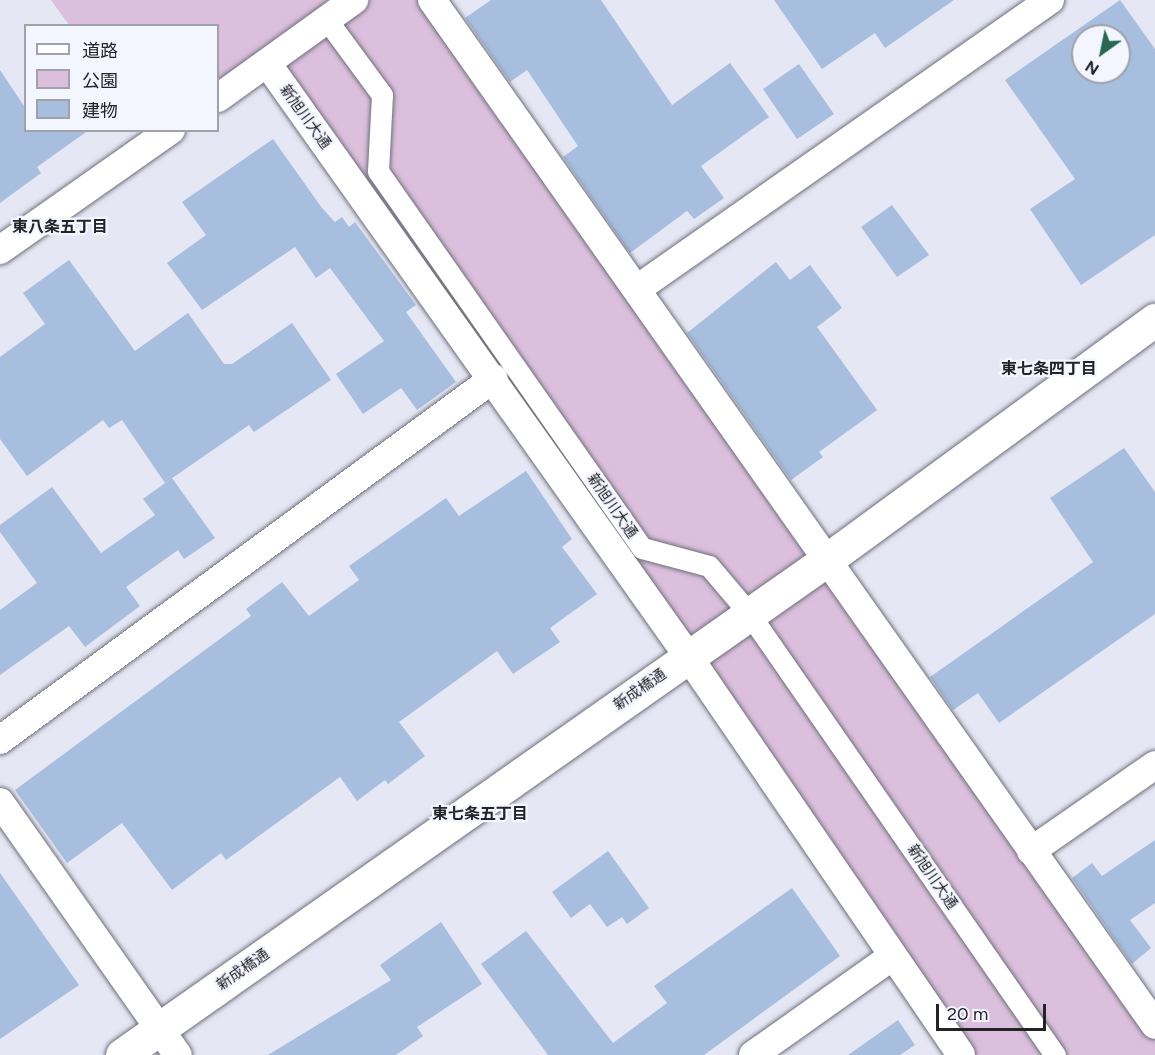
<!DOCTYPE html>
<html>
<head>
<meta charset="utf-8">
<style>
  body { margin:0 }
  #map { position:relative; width:1155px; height:1055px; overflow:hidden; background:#e5e7f4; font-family:Figtree,"Noto Sans JP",sans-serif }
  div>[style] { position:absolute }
  .green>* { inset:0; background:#dcbfdd }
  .building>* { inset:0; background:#a7bedf }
  .roads { filter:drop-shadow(0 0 2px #6f707b) drop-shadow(0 0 2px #6f707b) }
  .pedestrian>* { height:21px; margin:-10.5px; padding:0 10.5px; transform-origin:10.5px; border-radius:10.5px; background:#fff }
  .minor>* { height:28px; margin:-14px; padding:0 14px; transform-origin:14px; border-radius:14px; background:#fff }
  .tertiary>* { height:33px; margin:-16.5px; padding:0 16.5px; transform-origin:16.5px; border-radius:16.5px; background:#fff }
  span { translate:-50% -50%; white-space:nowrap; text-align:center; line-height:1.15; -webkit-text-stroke:4.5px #f3f5ff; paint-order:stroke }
  .street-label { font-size:15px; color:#232428 }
  .neighbourhood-label { font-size:16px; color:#232428; font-weight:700 }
  .legend { position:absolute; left:24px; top:24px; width:195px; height:108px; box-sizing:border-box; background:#f3f5ff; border:2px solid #a0a1a9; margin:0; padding:8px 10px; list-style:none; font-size:18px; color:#232428 }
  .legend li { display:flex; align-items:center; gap:12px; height:30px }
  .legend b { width:30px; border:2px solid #a0a1a9 }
  .north { position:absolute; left:1071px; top:24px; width:60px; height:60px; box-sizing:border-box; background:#f3f5ff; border:2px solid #a0a1a9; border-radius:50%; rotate:213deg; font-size:16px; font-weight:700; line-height:24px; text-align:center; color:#232428 }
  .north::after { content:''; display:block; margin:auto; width:21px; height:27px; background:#2a6651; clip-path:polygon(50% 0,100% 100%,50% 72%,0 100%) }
  .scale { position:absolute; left:936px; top:1004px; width:110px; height:27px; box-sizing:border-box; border:3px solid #232428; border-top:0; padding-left:8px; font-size:18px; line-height:21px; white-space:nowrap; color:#232428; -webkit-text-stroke:4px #f3f5ff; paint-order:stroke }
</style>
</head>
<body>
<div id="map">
  <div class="green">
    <div style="clip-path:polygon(51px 0,432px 0,1155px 1025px,1155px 1055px,961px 1055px,267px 64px,218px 98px,218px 26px,69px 25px)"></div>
  </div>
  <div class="building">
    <div style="clip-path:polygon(491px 0,601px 0,672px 105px,730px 63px,769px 117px,701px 166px,724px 198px,694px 219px,687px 211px,630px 253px,563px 157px,578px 146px,527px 70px,510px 82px,465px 18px)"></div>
    <div style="clip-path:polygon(774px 0,954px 0,885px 48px,875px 33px,822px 69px)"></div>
    <div style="clip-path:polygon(evenodd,1120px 0,1155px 49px,1155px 235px,1081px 285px,1030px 209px,1075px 179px,1005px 80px,1120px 0,1083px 36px,1119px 36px,1119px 72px,1083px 72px,1083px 36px)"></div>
    <div style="clip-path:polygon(799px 64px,834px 114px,797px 139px,763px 89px)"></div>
    <div style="clip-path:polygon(0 70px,26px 109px,26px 130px,89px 130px,37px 167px,41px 173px,0 203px)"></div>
    <div style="clip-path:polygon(273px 139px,322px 208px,335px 222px,342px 217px,349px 227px,355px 222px,416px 305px,406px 312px,456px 382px,417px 410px,401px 388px,363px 414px,336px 374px,384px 341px,330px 268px,316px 278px,295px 247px,202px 310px,167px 263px,206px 235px,182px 202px)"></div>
    <div style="clip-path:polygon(892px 205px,929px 255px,897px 277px,861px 227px)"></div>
    <div style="clip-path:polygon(69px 260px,135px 351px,188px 313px,224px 364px,232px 364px,292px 323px,331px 380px,254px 432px,249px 425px,165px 483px,122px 420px,109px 428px,103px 420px,27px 476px,0 439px,0 357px,45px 324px,23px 293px)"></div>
    <div style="clip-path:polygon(776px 262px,790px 280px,810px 265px,842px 308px,817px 327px,877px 410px,819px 452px,823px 457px,791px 480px,687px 333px)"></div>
    <div style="clip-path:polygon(1124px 448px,1155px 492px,1155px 614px,999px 723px,978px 693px,953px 710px,930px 677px,1093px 562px,1050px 498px)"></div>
    <div style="clip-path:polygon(526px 471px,572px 539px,562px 547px,597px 594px,550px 628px,560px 642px,513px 674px,497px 651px,399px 722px,425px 756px,388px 784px,385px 780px,357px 801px,340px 777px,226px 860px,221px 853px,172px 890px,122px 823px,67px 863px,15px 790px,251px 616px,246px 609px,282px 582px,309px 616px,359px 580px,349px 566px,446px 498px,459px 516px)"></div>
    <div style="clip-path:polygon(172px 478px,215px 538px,184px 559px,178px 550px,126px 587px,140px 606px,85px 647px,69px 626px,0 675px,0 610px,37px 583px,0 532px,0 525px,52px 487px,101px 553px,155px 515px,143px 499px)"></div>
    <div style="clip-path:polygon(1155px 840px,1155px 903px,1130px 920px,1151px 948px,1132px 964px,1072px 878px,1092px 863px,1102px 876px)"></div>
    <div style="clip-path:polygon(608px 851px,649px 908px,627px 924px,622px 917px,607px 927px,590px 904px,571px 918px,552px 892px)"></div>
    <div style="clip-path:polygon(0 873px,79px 985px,0 1039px)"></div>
    <div style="clip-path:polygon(792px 888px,840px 956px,704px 1055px,548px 1055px,481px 964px,526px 931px,613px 1043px,667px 1003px,654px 986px)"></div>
    <div style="clip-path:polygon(441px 922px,482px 984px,417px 1027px,423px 1036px,396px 1055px,268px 1055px,391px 980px,380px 965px)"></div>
    <div style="clip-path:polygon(898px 1020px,915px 1045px,900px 1055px,848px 1055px)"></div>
  </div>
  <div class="roads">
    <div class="pedestrian">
      <div style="left:327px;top:20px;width:93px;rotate:53.7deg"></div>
      <div style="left:382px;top:95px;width:76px;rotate:93deg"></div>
      <div style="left:378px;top:171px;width:460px;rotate:55deg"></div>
      <div style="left:642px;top:548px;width:69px;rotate:15deg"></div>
      <div style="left:709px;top:566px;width:60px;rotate:49.7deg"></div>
      <div style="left:748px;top:612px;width:539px;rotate:55.28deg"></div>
    </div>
    <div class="minor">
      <div style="left:432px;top:0;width:1254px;rotate:54.8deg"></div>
      <div style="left:267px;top:63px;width:727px;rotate:54.63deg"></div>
      <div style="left:688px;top:656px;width:483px;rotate:55.6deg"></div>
      <div style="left:218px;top:98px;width:168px;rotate:-35.8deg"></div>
      <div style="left:0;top:250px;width:209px;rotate:-35.1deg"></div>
      <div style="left:637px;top:289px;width:504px;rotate:-34.98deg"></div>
      <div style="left:0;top:740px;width:612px;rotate:-36.23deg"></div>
      <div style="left:0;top:802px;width:309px;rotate:54.9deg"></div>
      <div style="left:1031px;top:851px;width:151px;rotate:-34.7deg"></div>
      <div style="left:753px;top:1055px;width:171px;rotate:-35.3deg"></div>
    </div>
    <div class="tertiary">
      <div style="left:122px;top:1055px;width:863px;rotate:-35.09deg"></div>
      <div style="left:828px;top:559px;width:405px;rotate:-36.2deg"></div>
    </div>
  </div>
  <div class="street-label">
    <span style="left:305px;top:117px;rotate:54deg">新旭川大通</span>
    <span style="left:612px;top:506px;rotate:55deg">新旭川大通</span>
    <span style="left:640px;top:690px;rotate:-35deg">新成橋通</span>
    <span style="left:932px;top:877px;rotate:55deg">新旭川大通</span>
    <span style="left:243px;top:970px;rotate:-35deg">新成橋通</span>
  </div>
  <div class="neighbourhood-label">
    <span style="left:60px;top:227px">東八条五丁目</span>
    <span style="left:1049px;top:369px">東七条四丁目</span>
    <span style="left:480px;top:814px">東七条五丁目</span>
  </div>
  <ul class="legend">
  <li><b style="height:8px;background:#fff"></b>道路</li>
  <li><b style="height:16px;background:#dcbfdd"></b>公園</li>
  <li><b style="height:16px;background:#a7bedf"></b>建物</li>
  </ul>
  <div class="north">N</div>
  <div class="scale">20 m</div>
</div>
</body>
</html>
